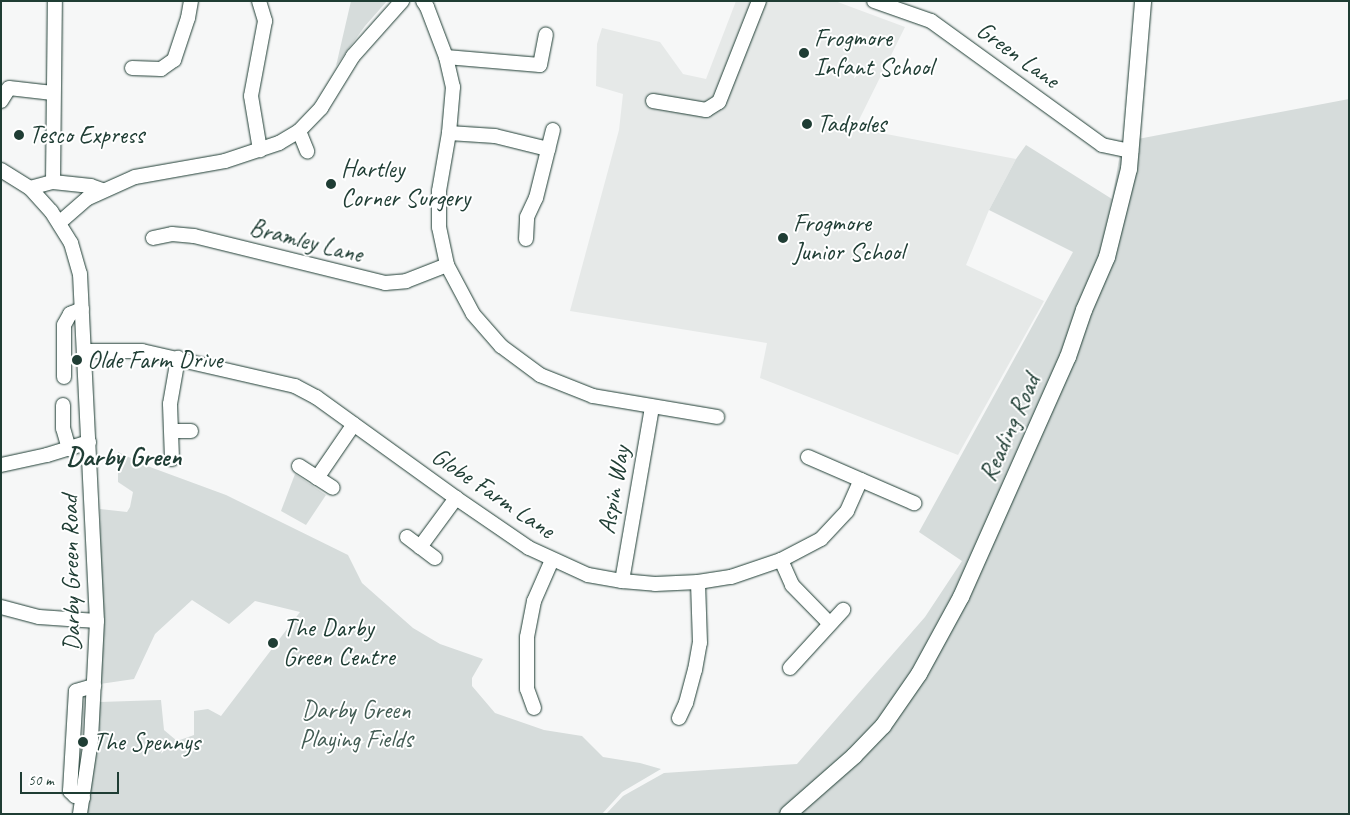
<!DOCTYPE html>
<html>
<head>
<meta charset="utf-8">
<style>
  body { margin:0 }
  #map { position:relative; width:1350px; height:815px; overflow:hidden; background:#f6f7f7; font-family:Caveat,sans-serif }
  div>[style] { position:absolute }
  .built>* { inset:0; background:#e6e9e8 }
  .green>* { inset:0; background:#d6dcdb }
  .roads { filter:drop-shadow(0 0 1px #1f3d34) drop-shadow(0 0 1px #1f3d34) }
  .minor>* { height:14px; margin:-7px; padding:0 7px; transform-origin:7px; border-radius:7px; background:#fff }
  .major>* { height:16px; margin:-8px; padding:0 8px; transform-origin:8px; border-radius:8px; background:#fff }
  .dots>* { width:14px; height:14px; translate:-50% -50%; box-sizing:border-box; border:2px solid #fff; border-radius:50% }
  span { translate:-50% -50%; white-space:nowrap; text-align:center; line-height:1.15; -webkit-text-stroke:4px #fff; paint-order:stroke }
  .poi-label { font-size:25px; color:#1f3d34 }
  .left { translate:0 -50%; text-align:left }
  .street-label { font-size:25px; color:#1f3d34 }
  .park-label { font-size:25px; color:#445d55 }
  .neighbourhood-label { font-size:26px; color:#1f3d34; font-weight:700 }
  .frame { position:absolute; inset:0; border:2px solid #1f3d34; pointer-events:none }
  .scale { position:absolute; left:20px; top:772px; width:99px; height:22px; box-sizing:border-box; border:2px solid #1f3d34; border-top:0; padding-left:6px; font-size:15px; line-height:18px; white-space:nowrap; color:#1f3d34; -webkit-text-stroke:4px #fff; paint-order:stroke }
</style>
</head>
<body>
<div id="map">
  <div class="built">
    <div style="clip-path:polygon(736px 1px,835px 1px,905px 27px,855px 128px,1016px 159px,989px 210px,966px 265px,1044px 301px,958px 455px,760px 378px,767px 343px,570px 311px,619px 130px,623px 94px,596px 86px,597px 44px,602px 28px,660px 42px,683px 74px,706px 79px)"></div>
  </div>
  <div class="green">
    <div style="clip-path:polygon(351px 1px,387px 1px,365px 26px,336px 66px)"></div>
    <div style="clip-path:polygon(1349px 99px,1349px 814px,606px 814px,623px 796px,664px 773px,797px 764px,925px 617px,962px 561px,919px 532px,1073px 252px,989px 210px,1016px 159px,1026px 145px,1112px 199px,1122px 142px)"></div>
    <div style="clip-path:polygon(118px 452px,150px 467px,226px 495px,348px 555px,362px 583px,413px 628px,440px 644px,483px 659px,472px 678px,472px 686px,495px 713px,544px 730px,582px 736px,603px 757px,640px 763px,661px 769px,622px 792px,602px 814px,86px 814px,100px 702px,161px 700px,164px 730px,177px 741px,194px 735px,194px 711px,208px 709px,221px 716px,300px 612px,255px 601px,229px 624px,192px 600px,155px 634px,134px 679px,100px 684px,102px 634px,100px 509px,127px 512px,130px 507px,133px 492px,118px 482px)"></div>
    <div style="clip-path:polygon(295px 474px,326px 495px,306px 525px,281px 511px)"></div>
  </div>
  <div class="roads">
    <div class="minor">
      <div style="left:259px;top:1px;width:21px;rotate:73deg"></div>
      <div style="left:265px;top:21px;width:76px;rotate:100.6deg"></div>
      <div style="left:251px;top:96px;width:55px;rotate:80.5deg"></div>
      <div style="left:423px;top:1px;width:7px;rotate:56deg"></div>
      <div style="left:427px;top:7px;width:53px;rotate:69.2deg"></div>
      <div style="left:446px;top:57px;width:31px;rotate:77deg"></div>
      <div style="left:453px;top:87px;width:46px;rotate:95deg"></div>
      <div style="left:449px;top:133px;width:59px;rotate:99.8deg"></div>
      <div style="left:439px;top:191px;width:36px;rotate:90deg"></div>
      <div style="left:439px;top:227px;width:39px;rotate:78deg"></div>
      <div style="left:447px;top:265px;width:55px;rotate:62deg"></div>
      <div style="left:473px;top:314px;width:43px;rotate:48.8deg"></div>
      <div style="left:501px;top:346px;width:49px;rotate:36.6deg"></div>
      <div style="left:540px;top:375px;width:57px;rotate:21.6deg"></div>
      <div style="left:593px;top:396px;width:126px;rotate:9.6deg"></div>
      <div style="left:874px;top:1px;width:60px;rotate:19.3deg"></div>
      <div style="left:931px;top:21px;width:211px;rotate:35.9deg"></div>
      <div style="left:1102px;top:145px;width:30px;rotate:12deg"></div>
      <div style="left:446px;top:57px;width:94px;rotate:4.9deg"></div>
      <div style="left:540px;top:65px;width:31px;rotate:-79deg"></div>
      <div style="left:132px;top:68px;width:29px;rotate:2deg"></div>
      <div style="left:161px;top:69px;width:16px;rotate:-35deg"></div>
      <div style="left:174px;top:60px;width:44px;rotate:-71.6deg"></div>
      <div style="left:188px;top:18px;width:17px;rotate:-80deg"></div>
      <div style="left:1px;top:101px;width:15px;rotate:-58deg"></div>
      <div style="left:9px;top:88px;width:44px;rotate:6.5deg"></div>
      <div style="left:653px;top:101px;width:54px;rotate:9.6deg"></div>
      <div style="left:706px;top:110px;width:15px;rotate:-32deg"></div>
      <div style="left:719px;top:102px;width:109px;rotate:-68.4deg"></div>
      <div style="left:299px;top:131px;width:22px;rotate:68deg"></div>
      <div style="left:449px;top:133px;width:46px;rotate:3.7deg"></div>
      <div style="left:495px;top:136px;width:55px;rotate:13.8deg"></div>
      <div style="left:1px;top:170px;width:34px;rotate:32deg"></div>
      <div style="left:30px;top:188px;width:31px;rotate:48deg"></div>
      <div style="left:51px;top:211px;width:38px;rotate:58deg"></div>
      <div style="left:71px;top:243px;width:32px;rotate:74deg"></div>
      <div style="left:80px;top:274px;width:347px;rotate:87.2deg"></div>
      <div style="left:97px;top:621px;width:119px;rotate:92.9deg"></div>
      <div style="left:91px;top:740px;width:75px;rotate:98.5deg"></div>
      <div style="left:53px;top:182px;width:181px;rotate:-89.4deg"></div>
      <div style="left:30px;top:188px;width:24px;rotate:-15deg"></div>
      <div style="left:53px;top:182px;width:38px;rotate:6deg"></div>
      <div style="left:91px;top:186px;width:12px;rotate:20deg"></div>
      <div style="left:59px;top:223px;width:38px;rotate:-41deg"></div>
      <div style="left:88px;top:198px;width:51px;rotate:-24.1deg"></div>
      <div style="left:135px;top:177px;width:91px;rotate:-10.1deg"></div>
      <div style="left:225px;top:161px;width:57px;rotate:-18.4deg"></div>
      <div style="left:279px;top:143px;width:23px;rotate:-31deg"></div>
      <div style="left:299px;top:131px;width:32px;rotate:-46deg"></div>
      <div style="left:321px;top:108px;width:61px;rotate:-58.4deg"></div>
      <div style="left:353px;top:56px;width:74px;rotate:-48.3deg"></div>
      <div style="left:153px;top:238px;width:19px;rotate:-12deg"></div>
      <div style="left:172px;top:234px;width:22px;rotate:5deg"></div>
      <div style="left:194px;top:236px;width:197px;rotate:13.8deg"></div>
      <div style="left:385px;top:283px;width:21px;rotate:-5deg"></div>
      <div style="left:406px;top:281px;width:44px;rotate:-21.3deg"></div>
      <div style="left:526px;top:239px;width:22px;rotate:-87deg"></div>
      <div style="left:527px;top:217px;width:21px;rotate:-65deg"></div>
      <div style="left:536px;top:198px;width:70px;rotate:-76deg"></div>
      <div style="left:84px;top:351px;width:58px"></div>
      <div style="left:142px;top:351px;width:157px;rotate:12.9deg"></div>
      <div style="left:295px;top:386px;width:24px;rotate:28deg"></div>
      <div style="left:316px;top:397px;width:173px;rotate:35.8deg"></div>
      <div style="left:456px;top:498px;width:88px;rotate:34.4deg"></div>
      <div style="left:529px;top:548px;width:65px;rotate:24.6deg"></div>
      <div style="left:588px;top:575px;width:35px;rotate:10deg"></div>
      <div style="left:622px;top:581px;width:33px;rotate:5deg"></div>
      <div style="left:655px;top:584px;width:43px;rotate:-2.7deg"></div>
      <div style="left:698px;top:582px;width:33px;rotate:-9deg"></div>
      <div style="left:731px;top:577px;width:53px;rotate:-18.8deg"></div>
      <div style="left:781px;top:560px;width:45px;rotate:-27.7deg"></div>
      <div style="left:821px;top:539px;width:38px;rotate:-47deg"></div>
      <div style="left:847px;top:511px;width:34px;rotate:-66deg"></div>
      <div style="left:64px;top:377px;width:52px;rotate:-90deg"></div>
      <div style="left:64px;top:325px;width:13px;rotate:-61deg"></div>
      <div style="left:70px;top:314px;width:13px;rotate:-23deg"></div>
      <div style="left:63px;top:405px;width:23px;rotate:90deg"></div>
      <div style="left:63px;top:428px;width:22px;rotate:74deg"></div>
      <div style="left:172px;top:431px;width:19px"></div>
      <div style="left:808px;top:457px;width:116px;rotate:23.5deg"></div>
      <div style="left:172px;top:459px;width:55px;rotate:-92.1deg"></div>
      <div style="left:170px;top:404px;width:47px;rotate:-80.1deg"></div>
      <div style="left:1px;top:465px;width:47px;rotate:-12.3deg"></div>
      <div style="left:47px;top:455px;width:44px;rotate:-17.2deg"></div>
      <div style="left:299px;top:466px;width:40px;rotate:32.9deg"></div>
      <div style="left:317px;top:478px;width:65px;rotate:-55.6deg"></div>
      <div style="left:407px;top:537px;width:35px;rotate:37deg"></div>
      <div style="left:420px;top:547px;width:61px;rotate:-53.7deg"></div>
      <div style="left:781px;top:560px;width:27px;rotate:66deg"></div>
      <div style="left:792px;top:585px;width:54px;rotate:45.7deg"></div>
      <div style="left:622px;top:581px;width:177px;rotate:-80.2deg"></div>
      <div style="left:1px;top:607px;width:39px;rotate:15deg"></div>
      <div style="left:39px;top:617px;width:58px;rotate:3.9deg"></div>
      <div style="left:790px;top:668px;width:79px;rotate:-47.6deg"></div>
      <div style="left:534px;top:708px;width:20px;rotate:-110deg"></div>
      <div style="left:527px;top:689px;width:52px;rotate:-90deg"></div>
      <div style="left:527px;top:637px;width:37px;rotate:-79deg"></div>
      <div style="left:534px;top:601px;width:45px;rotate:-66.3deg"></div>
      <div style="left:679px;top:718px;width:17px;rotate:-65deg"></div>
      <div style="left:686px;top:703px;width:34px;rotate:-75deg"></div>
      <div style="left:695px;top:670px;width:27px;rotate:-80deg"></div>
      <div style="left:700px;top:643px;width:61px;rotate:-91.9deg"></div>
      <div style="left:83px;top:798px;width:8px;rotate:-166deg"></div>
      <div style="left:75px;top:796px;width:7px;rotate:-135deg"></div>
      <div style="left:70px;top:791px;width:100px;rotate:-86.6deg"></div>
      <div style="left:76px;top:691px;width:19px;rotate:-16deg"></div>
    </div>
    <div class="major">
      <div style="left:788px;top:814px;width:88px;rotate:-41.3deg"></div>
      <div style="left:854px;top:756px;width:42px;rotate:-46deg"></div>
      <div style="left:883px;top:726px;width:63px;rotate:-55.3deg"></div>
      <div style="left:919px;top:674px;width:88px;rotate:-61.4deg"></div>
      <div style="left:961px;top:597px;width:263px;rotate:-66deg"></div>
      <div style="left:1068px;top:357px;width:50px;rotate:-71.2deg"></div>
      <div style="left:1084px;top:310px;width:58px;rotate:-66.5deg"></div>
      <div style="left:1107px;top:257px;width:91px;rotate:-76deg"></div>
      <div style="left:1129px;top:169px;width:169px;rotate:-85.2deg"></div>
    </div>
  </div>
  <div class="dots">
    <div style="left:804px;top:53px;background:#1f3d34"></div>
    <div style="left:807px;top:124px;background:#1f3d34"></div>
    <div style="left:19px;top:135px;background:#1f3d34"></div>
    <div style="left:331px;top:184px;background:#1f3d34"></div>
    <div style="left:783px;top:238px;background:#1f3d34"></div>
    <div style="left:77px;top:360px;background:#1f3d34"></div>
    <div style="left:273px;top:643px;background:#1f3d34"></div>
    <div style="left:83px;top:742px;background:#1f3d34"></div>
  </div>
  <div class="poi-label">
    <span class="left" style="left:814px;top:53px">Frogmore<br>Infant School</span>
    <span class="left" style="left:817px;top:124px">Tadpoles</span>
    <span class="left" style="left:29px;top:135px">Tesco Express</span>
    <span class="left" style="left:341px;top:184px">Hartley<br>Corner Surgery</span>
    <span class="left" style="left:793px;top:238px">Frogmore<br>Junior School</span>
    <span class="left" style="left:87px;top:360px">Olde Farm Drive</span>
    <span class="left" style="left:283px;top:643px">The Darby<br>Green Centre</span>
    <span class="left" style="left:93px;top:742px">The Spennys</span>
  </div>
  <div class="street-label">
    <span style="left:1018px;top:55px;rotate:36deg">Green Lane</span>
    <span style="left:306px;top:241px;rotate:14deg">Bramley Lane</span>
    <span style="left:1010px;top:428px;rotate:-66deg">Reading Road</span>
    <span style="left:614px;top:490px;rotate:-80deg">Aspin Way</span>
    <span style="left:493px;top:493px;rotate:34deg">Globe Farm Lane</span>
    <span style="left:71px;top:573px;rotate:-91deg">Darby Green Road</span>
  </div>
  <div class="park-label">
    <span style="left:356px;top:725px">Darby Green<br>Playing Fields</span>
  </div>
  <div class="neighbourhood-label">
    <span style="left:124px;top:457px">Darby Green</span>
  </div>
  <div class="frame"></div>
  <div class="scale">50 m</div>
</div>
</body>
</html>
